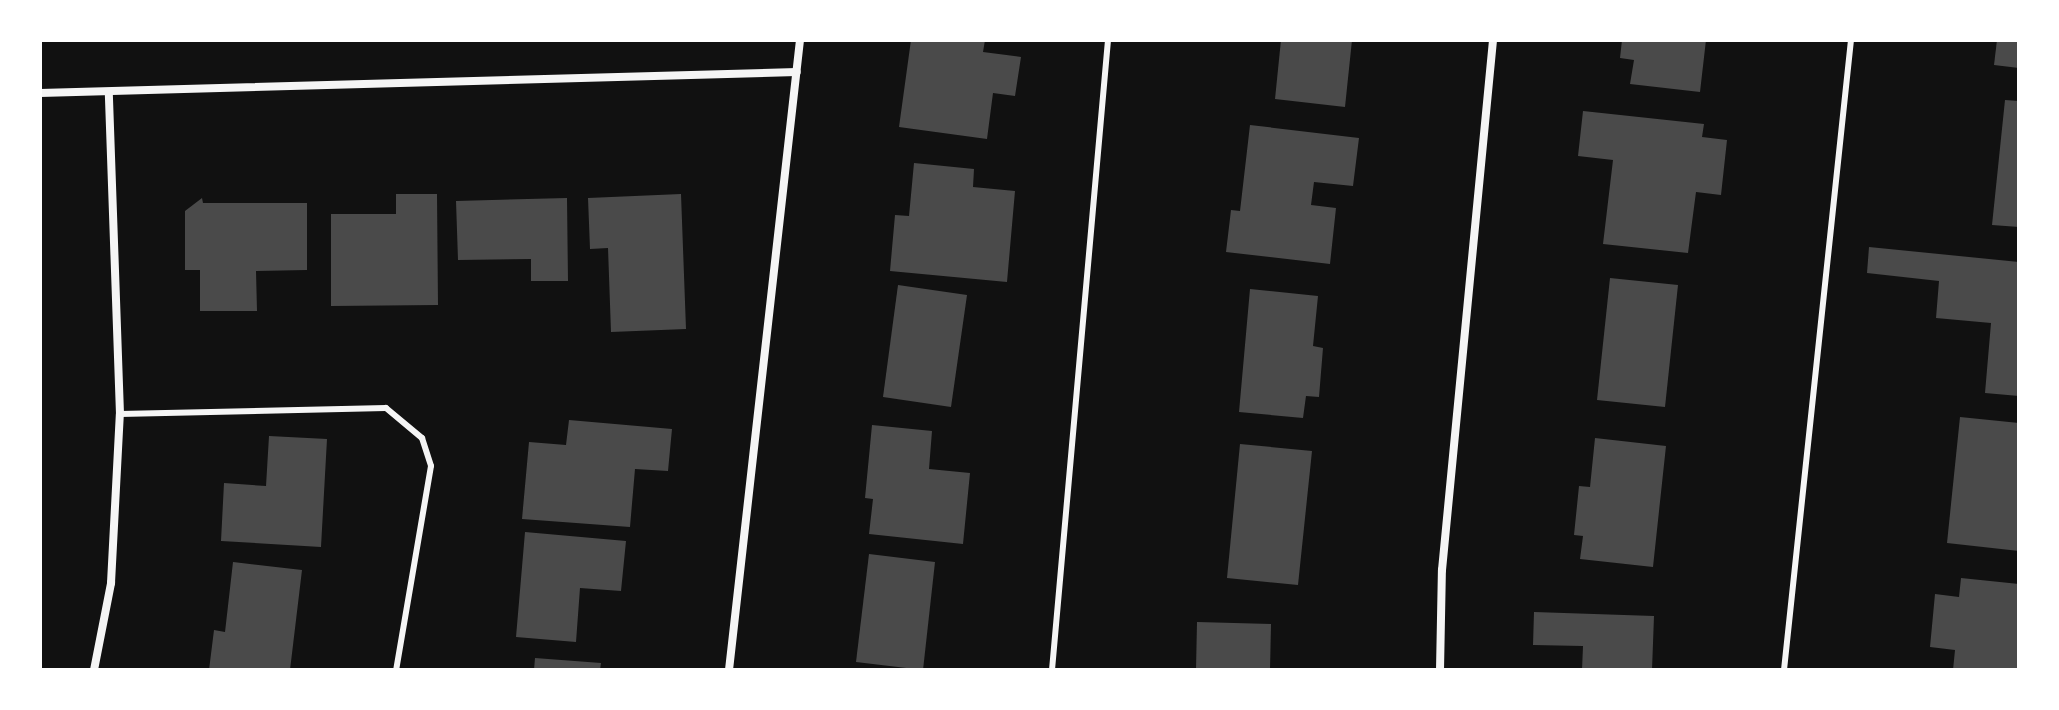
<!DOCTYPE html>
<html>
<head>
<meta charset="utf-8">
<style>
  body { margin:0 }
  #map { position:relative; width:2059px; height:710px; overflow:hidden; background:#111; font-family:"Public Sans",sans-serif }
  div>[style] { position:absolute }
  .building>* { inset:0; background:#4a4a4a }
  .service>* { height:6px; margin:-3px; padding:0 3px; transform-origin:3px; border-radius:3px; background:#f5f5f5 }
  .minor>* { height:8px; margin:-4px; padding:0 4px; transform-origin:4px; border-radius:4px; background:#f5f5f5 }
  span { translate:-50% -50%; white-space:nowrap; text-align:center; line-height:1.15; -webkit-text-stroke:8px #fff; paint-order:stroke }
  .frame { position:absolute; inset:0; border:42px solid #fff; pointer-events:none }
</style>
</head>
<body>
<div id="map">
  <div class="building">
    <div style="clip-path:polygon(911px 40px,985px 40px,983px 52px,1021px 57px,1015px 96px,993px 93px,987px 139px,899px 127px)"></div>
    <div style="clip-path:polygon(1281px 40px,1352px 40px,1345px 107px,1275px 99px)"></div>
    <div style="clip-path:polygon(1622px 40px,1706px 40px,1700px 92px,1630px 84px,1634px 60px,1620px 58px)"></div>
    <div style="clip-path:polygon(1997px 40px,2019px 40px,2019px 68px,1994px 65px)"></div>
    <div style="clip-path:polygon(2005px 100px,2019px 101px,2019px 227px,1992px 225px)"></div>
    <div style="clip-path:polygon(1583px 111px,1704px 124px,1702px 137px,1727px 140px,1721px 195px,1696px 192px,1688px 253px,1603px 244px,1613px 160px,1578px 156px)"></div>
    <div style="clip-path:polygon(1250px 125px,1359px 138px,1353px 186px,1314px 182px,1311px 205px,1336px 208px,1330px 264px,1226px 252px,1231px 210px,1240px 211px)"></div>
    <div style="clip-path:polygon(914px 163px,974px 169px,973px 187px,1015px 191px,1007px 282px,890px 271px,895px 215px,909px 216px)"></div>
    <div style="clip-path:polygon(396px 194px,437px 194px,438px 305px,331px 306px,331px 214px,396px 214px)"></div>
    <div style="clip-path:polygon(681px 194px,686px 329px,611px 332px,608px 248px,590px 249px,588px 198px)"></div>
    <div style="clip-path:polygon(202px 198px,203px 203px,307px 203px,307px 270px,256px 271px,257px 311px,200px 311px,200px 270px,185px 270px,185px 211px)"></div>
    <div style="clip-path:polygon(567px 198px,568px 281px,531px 281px,531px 259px,458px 260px,456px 201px)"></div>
    <div style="clip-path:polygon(1869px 247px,2019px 262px,2019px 396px,1985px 393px,1991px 323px,1936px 318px,1939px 281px,1867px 273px)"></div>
    <div style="clip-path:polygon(1610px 278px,1678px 285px,1665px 407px,1597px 400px)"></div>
    <div style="clip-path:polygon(898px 285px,967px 295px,951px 407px,883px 397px)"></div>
    <div style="clip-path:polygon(1250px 289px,1318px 296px,1313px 346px,1323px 348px,1319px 397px,1306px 396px,1303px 418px,1239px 412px)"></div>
    <div style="clip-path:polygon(1960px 417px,2019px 423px,2019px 551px,1947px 543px)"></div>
    <div style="clip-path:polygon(569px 420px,672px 429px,668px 471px,635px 469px,630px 527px,522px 519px,529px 442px,566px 445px)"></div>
    <div style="clip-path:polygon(872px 425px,932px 431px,929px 469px,970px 473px,963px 544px,869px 534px,873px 499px,865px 498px)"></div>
    <div style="clip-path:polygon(269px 436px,327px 439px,321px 547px,221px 541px,224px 483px,266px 486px)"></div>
    <div style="clip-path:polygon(1595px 438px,1666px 446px,1653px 567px,1580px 559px,1583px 536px,1574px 535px,1579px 486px,1590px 487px)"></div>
    <div style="clip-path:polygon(1240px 444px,1312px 451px,1298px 585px,1227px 578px)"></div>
    <div style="clip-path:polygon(525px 532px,626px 541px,621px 591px,580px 588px,576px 642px,516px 637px)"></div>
    <div style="clip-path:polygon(869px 554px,935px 562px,923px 670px,856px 662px)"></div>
    <div style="clip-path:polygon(233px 562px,302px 570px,290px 670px,209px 670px,214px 630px,225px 632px)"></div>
    <div style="clip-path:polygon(1961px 578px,2019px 584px,2019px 670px,1953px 670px,1955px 650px,1930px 647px,1935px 594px,1959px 597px)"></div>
    <div style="clip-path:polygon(1534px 612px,1654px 616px,1652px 670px,1582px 670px,1583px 646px,1533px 645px)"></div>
    <div style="clip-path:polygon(1197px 622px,1271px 624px,1270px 670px,1196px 670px)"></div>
    <div style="clip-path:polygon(535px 658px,601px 663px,600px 670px,534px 670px)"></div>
  </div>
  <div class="service">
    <div style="left:120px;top:414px;width:266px;rotate:-1.3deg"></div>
    <div style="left:386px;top:408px;width:47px;rotate:39.8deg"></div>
    <div style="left:422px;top:438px;width:29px;rotate:72deg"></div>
    <div style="left:431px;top:466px;width:207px;rotate:99.7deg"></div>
    <div style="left:1052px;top:670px;width:632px;rotate:-84.92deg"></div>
    <div style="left:1784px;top:670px;width:634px;rotate:-83.93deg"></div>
  </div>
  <div class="minor">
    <div style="left:40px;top:93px;width:757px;rotate:-1.59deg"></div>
    <div style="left:94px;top:670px;width:89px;rotate:-78.9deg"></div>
    <div style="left:111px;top:583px;width:169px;rotate:-87deg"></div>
    <div style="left:120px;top:414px;width:322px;rotate:-92deg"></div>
    <div style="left:729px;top:670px;width:634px;rotate:-83.57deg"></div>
    <div style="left:1440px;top:670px;width:100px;rotate:-88.9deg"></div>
    <div style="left:1442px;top:570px;width:532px;rotate:-84.5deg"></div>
  </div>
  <div class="frame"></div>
</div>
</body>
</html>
